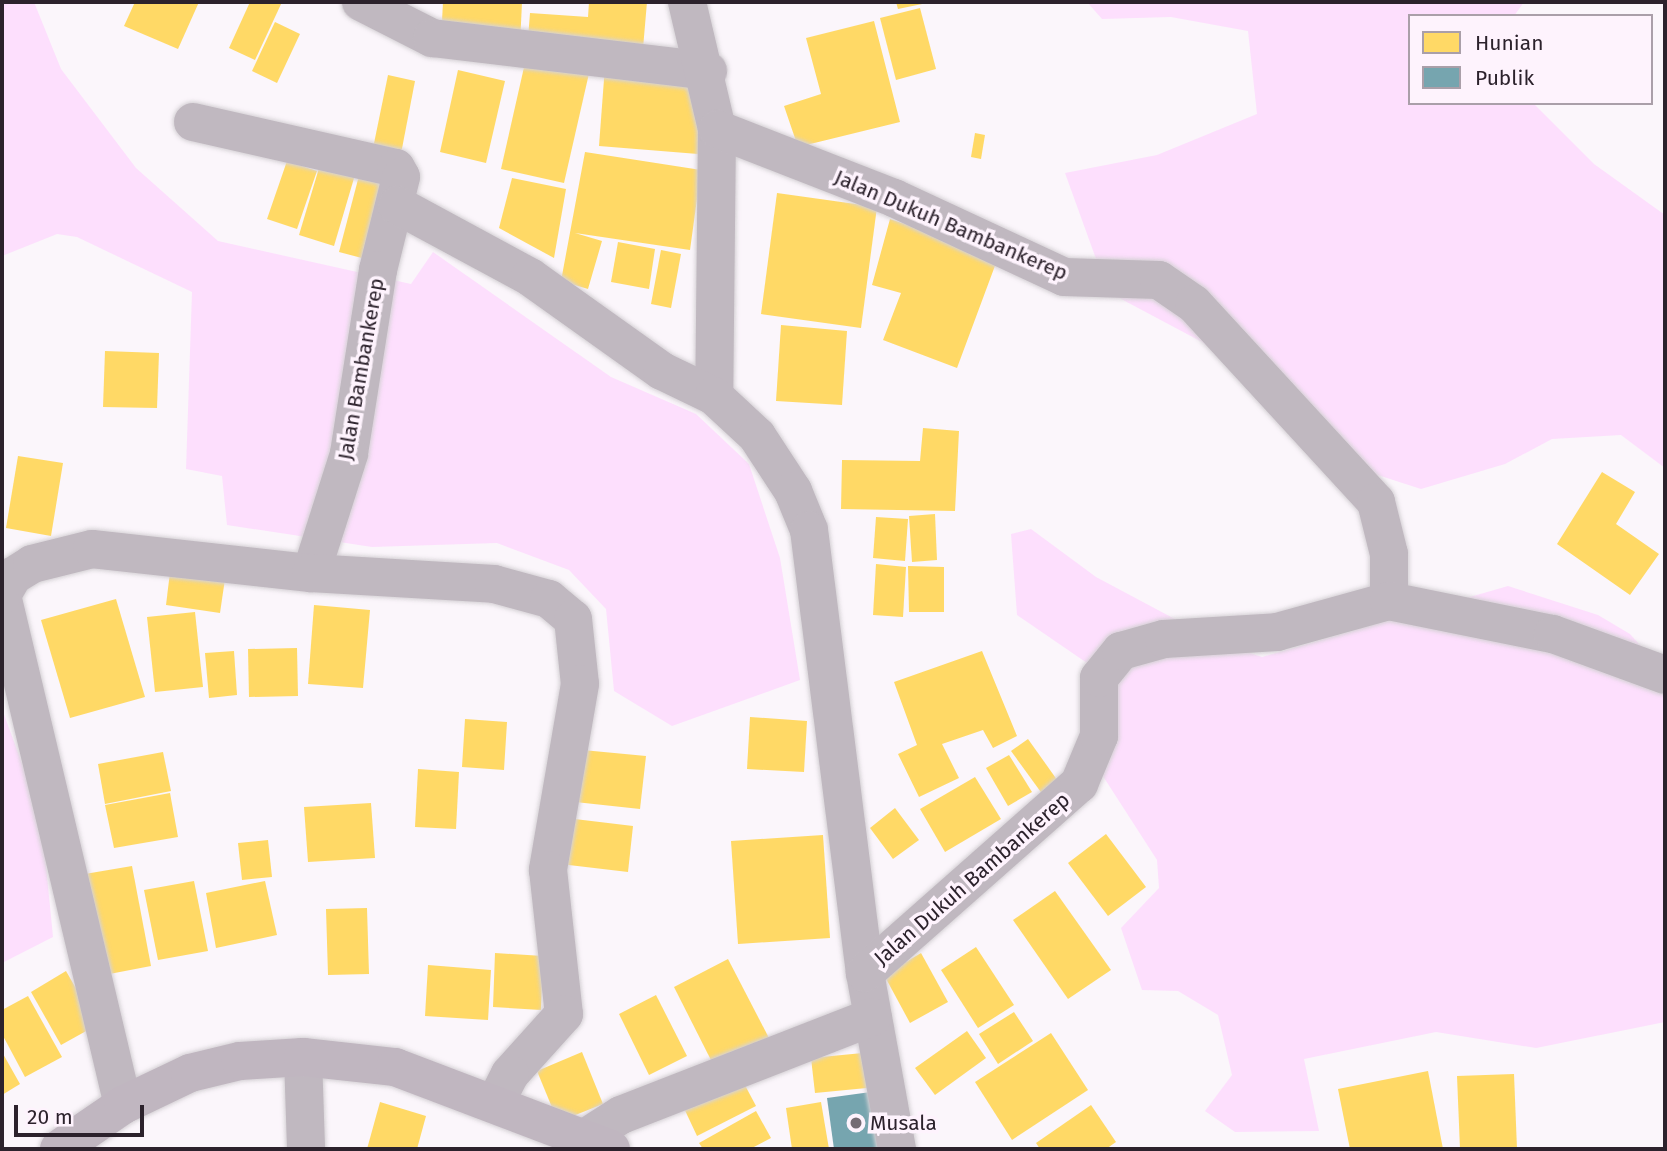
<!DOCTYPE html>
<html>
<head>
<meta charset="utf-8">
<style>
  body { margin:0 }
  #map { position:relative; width:1667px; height:1151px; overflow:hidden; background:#fbf6fb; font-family:"Fira Sans",sans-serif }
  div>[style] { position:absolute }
  .green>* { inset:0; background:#fddffd }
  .homes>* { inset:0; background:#ffd966 }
  .public>* { inset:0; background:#76a5af }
  .roads { filter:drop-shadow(0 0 2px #d5d1d5) drop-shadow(0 0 2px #d5d1d5) }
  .minor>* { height:38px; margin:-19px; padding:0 19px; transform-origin:19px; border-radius:19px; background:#c0b8c0 }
  .secondary>* { height:38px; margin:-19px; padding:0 19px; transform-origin:19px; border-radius:19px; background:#c0b6c0 }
  .dots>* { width:19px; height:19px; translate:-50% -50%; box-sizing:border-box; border:4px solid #fef3fd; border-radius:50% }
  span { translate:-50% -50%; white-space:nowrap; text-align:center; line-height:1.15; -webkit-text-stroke:7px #fef3fd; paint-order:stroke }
  .street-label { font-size:21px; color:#2c222c }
  .poi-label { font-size:21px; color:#2c222c }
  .left { translate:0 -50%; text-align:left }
  .frame { position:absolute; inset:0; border:4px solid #2c222c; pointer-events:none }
  .legend { position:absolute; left:1408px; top:14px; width:245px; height:91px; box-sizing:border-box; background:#fef3fd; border:2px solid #aa9fa9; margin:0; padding:9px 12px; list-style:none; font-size:21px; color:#2c222c }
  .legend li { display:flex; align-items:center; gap:14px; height:35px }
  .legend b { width:35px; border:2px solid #aa9fa9 }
  .scale { position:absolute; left:14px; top:1105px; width:130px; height:32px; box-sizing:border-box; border:4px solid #2c222c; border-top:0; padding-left:9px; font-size:21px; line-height:24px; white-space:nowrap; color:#2c222c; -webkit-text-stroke:5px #fef3fd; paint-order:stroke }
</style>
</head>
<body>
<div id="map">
  <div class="green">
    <div style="clip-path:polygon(2px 2px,34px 2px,61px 69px,136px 168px,218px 241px,411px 284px,433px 252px,611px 377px,696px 414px,749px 464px,780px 558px,800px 680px,672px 726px,614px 691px,606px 609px,569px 570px,497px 543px,372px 547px,227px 525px,222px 476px,186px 469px,192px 292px,77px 237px,57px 234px,2px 256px)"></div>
    <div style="clip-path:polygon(1087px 2px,1524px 2px,1514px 16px,1410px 16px,1410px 103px,1533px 103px,1594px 164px,1665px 215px,1665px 468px,1621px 435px,1552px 439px,1505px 464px,1421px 489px,1356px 468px,1202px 342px,1108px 292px,1065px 173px,1157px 155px,1257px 114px,1248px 31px,1171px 17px,1102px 19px)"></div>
    <div style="clip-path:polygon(1031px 529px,1096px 577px,1218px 642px,1262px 657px,1508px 586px,1598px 615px,1630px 634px,1665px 673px,1665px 1022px,1536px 1048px,1436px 1032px,1304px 1059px,1319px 1131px,1235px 1132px,1205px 1111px,1232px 1075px,1218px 1015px,1178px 991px,1142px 990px,1121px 928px,1159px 888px,1157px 860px,1099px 770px,1087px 663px,1017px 615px,1011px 534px)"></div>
    <div style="clip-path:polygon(2px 709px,41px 815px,53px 937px,2px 963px)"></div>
  </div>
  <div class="homes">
    <div style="clip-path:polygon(135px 2px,199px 2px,178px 49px,124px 26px)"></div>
    <div style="clip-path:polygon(250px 2px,282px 2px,255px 60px,229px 48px)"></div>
    <div style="clip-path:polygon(443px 2px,522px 2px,520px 45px,441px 40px)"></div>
    <div style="clip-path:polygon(589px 2px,647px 2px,642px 60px,527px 51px,530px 13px,588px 17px)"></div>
    <div style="clip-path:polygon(896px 2px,927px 2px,927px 3px,898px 9px)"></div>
    <div style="clip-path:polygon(920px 8px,936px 69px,896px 80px,880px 18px)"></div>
    <div style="clip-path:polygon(874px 21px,900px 122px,798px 147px,784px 106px,821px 94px,806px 38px)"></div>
    <div style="clip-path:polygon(275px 22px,300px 34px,277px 83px,252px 71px)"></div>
    <div style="clip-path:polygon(527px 54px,590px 69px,564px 183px,501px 169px)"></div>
    <div style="clip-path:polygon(605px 66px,704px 74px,698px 154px,599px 146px)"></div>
    <div style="clip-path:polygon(458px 70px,505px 81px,486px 163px,440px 152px)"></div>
    <div style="clip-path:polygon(388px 75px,415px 81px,399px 164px,371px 158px)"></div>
    <div style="clip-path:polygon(975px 133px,985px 135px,981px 159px,971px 157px)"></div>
    <div style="clip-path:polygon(585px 152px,701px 170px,690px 250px,575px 233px,602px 241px,588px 289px,561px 281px)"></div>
    <div style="clip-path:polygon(322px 158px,357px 168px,334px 246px,299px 235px)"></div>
    <div style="clip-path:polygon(287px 161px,317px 171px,297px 229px,267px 219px)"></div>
    <div style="clip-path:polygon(361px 168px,399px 178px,377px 262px,339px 252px)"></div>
    <div style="clip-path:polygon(512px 178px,566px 189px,554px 258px,499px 228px)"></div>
    <div style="clip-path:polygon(777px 193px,877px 207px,861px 328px,761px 314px)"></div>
    <div style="clip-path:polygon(890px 219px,999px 255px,957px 368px,883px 340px,901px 293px,872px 285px)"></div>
    <div style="clip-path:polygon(618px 242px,655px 249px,649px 289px,611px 282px)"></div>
    <div style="clip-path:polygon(661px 250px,681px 254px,671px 308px,651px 304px)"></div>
    <div style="clip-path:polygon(781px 325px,847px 331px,842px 405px,776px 401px)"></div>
    <div style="clip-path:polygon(105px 351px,159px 353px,157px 408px,103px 407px)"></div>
    <div style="clip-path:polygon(923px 428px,959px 431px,955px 511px,841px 509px,842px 460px,920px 461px)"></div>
    <div style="clip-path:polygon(18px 456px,63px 463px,51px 536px,6px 528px)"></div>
    <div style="clip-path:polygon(1602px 472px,1635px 492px,1616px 524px,1659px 554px,1630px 595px,1557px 544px)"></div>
    <div style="clip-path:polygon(935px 514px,937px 560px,912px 562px,909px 516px)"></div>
    <div style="clip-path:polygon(876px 517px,908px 519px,905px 561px,873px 558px)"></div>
    <div style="clip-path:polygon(171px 564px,226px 572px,220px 613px,166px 605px)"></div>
    <div style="clip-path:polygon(876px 564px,906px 567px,903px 617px,873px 615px)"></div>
    <div style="clip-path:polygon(908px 566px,944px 567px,944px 612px,909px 612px)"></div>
    <div style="clip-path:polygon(116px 599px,145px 697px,70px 718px,41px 620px)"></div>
    <div style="clip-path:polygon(314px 605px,370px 610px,363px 688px,308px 684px)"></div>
    <div style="clip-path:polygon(195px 612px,203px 687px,155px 692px,147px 617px)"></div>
    <div style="clip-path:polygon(297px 648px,298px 696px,249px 697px,248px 649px)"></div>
    <div style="clip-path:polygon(234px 651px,237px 695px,209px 698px,205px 653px)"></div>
    <div style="clip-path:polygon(982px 651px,1017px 736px,993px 748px,983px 730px,942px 744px,959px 778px,919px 797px,898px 754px,917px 745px,894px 682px)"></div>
    <div style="clip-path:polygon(750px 717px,807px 721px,804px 772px,747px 769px)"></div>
    <div style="clip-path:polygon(465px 719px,507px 722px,504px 770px,462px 767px)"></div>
    <div style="clip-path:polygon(1028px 739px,1060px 784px,1043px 795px,1011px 751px)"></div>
    <div style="clip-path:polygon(572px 749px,646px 756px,640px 809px,566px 801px)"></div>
    <div style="clip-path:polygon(163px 752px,171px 791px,105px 804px,98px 764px)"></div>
    <div style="clip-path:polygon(1009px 755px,1032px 792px,1008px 806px,986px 768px)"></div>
    <div style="clip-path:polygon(418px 769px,459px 772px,456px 829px,415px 827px)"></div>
    <div style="clip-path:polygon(975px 777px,1001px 819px,945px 852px,920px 809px)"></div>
    <div style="clip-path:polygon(170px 793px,178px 837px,114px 848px,105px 805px)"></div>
    <div style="clip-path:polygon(371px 803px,375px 858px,308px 862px,304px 807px)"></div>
    <div style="clip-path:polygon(895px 808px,919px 840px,893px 859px,870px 828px)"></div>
    <div style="clip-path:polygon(558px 817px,633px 826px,628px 872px,552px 863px)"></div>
    <div style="clip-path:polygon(1106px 834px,1146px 887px,1108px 916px,1068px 863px)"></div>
    <div style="clip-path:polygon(823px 835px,830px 938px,738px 944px,731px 841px)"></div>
    <div style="clip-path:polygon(268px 840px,272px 877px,242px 880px,238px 843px)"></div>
    <div style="clip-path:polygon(132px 866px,151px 966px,99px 976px,79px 875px)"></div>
    <div style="clip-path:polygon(194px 881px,208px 951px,158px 960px,144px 890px)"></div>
    <div style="clip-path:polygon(265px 881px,277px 935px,216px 948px,206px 893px)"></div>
    <div style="clip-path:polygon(1055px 891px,1111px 970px,1068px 999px,1013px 920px)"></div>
    <div style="clip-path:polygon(367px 908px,369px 974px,328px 975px,326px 909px)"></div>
    <div style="clip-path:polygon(976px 947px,1014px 1005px,978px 1028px,941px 970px)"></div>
    <div style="clip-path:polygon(495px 953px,543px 956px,541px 1010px,493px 1007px)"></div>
    <div style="clip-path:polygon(921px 953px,948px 1002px,910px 1023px,884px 975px)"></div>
    <div style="clip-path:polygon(728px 959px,770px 1040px,715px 1068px,674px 987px)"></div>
    <div style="clip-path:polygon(428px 965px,491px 970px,488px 1020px,425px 1016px)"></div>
    <div style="clip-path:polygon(66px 971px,97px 1025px,61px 1045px,31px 992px)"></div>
    <div style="clip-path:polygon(656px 995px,687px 1056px,649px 1075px,619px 1014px)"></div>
    <div style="clip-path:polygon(28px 996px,62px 1057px,25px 1077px,2px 1034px,2px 1010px)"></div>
    <div style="clip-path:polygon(1014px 1012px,1033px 1041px,998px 1064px,979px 1034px)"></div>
    <div style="clip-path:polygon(967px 1031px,986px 1058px,935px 1095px,915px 1068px)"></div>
    <div style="clip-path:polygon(1051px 1033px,1088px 1090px,1012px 1140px,975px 1082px)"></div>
    <div style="clip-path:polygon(2px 1052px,20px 1084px,2px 1095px)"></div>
    <div style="clip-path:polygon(582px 1052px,603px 1104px,558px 1122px,537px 1071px)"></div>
    <div style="clip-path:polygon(873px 1052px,877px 1087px,815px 1093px,811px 1058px)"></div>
    <div style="clip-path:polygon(1428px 1071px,1443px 1149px,1350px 1149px,1338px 1089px)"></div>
    <div style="clip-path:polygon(739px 1074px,756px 1106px,697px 1136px,682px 1104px)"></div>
    <div style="clip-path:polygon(1514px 1074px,1517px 1149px,1460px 1149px,1457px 1076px)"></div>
    <div style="clip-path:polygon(380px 1102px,426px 1116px,417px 1149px,367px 1149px)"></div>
    <div style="clip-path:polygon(821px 1102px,829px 1149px,792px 1149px,786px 1108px)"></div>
    <div style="clip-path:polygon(1091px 1105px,1116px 1142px,1106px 1149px,1040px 1149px,1036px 1143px)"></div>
    <div style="clip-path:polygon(756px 1111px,771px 1138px,750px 1149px,703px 1149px,699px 1143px)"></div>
  </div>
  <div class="public">
    <div style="clip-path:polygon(878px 1091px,885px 1149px,834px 1149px,827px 1098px)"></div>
  </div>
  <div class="roads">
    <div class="minor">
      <div style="left:361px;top:2px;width:80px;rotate:26.9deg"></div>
      <div style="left:432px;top:38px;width:278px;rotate:6.8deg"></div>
      <div style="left:687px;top:2px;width:130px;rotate:76.7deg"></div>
      <div style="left:717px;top:129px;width:267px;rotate:90.6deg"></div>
      <div style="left:193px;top:122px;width:208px;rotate:12.8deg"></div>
      <div style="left:396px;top:168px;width:10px;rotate:61deg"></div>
      <div style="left:401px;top:177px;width:96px;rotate:103.9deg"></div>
      <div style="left:378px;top:270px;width:186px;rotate:99deg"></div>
      <div style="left:349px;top:454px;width:125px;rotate:107.7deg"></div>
      <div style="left:717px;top:129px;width:190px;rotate:21.3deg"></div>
      <div style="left:894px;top:198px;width:187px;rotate:24.9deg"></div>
      <div style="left:1064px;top:277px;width:95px;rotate:1.8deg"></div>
      <div style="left:1159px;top:280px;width:42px;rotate:34.4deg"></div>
      <div style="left:1194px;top:304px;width:269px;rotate:47.4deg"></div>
      <div style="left:1376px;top:502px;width:54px;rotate:76deg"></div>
      <div style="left:1389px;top:554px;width:47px;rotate:90deg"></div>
      <div style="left:397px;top:205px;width:151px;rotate:28.4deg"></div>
      <div style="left:530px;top:277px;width:162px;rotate:35.5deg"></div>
      <div style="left:662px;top:371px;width:58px;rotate:25.7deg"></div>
      <div style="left:714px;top:396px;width:59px;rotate:42.9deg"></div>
      <div style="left:757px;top:436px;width:66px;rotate:56.8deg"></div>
      <div style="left:793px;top:491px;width:42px;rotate:67.7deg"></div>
      <div style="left:809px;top:530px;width:447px;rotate:82.8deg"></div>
      <div style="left:865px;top:973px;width:179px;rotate:79.7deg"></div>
      <div style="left:865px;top:973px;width:286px;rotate:-41.5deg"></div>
      <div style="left:1079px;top:784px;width:52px;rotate:-67.4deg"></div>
      <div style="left:1099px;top:736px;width:58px;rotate:-90deg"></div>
      <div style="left:1099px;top:678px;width:35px;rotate:-51deg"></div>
      <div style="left:1121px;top:651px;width:45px;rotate:-15.6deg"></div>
      <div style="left:1164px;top:639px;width:113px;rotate:-3.5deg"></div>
      <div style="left:1277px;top:632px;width:116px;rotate:-15.5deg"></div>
      <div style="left:1389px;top:601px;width:167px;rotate:11.4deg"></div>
      <div style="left:1553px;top:634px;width:119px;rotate:20.1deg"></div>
      <div style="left:303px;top:1057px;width:92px;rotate:88.1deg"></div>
      <div style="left:123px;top:1105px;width:524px;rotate:-103.35deg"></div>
      <div style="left:2px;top:595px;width:22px;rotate:-60deg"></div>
      <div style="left:13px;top:576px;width:22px;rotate:-32deg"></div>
      <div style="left:32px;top:564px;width:62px;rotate:-14deg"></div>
      <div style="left:92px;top:549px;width:220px;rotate:6.3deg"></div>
      <div style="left:311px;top:573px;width:183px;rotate:3.4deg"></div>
      <div style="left:494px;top:584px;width:57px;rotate:15.3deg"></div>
      <div style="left:549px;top:599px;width:31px;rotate:40deg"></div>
      <div style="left:573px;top:619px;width:65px;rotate:83.9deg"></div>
      <div style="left:580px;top:684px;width:189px;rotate:99.8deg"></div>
      <div style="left:548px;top:870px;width:145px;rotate:83.7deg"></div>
      <div style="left:564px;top:1014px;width:81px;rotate:132deg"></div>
      <div style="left:510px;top:1074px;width:31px;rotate:117deg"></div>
      <div style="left:585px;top:1138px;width:43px;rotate:-32.6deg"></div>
      <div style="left:621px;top:1115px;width:270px;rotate:-21.3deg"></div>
    </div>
    <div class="secondary">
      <div style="left:59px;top:1149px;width:78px;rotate:-34.5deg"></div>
      <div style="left:123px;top:1105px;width:74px;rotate:-25.5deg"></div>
      <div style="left:190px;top:1073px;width:51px;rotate:-13.5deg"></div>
      <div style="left:240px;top:1061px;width:63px;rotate:-3.6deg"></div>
      <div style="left:303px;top:1057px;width:93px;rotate:6.2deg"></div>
      <div style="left:395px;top:1067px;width:231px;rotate:20.8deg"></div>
    </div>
  </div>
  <div class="dots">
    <div style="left:856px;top:1123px;background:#746c74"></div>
  </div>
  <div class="street-label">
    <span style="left:951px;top:225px;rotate:23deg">Jalan Dukuh Bambankerep</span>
    <span style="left:361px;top:369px;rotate:-80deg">Jalan Bambankerep</span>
    <span style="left:972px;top:879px;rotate:-41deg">Jalan Dukuh Bambankerep</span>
  </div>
  <div class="poi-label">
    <span class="left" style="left:870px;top:1123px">Musala</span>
  </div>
  <div class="frame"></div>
  <ul class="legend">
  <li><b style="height:19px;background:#ffd966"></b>Hunian</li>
  <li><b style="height:19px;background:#76a5af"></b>Publik</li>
  </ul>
  <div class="scale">20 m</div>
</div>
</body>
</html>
